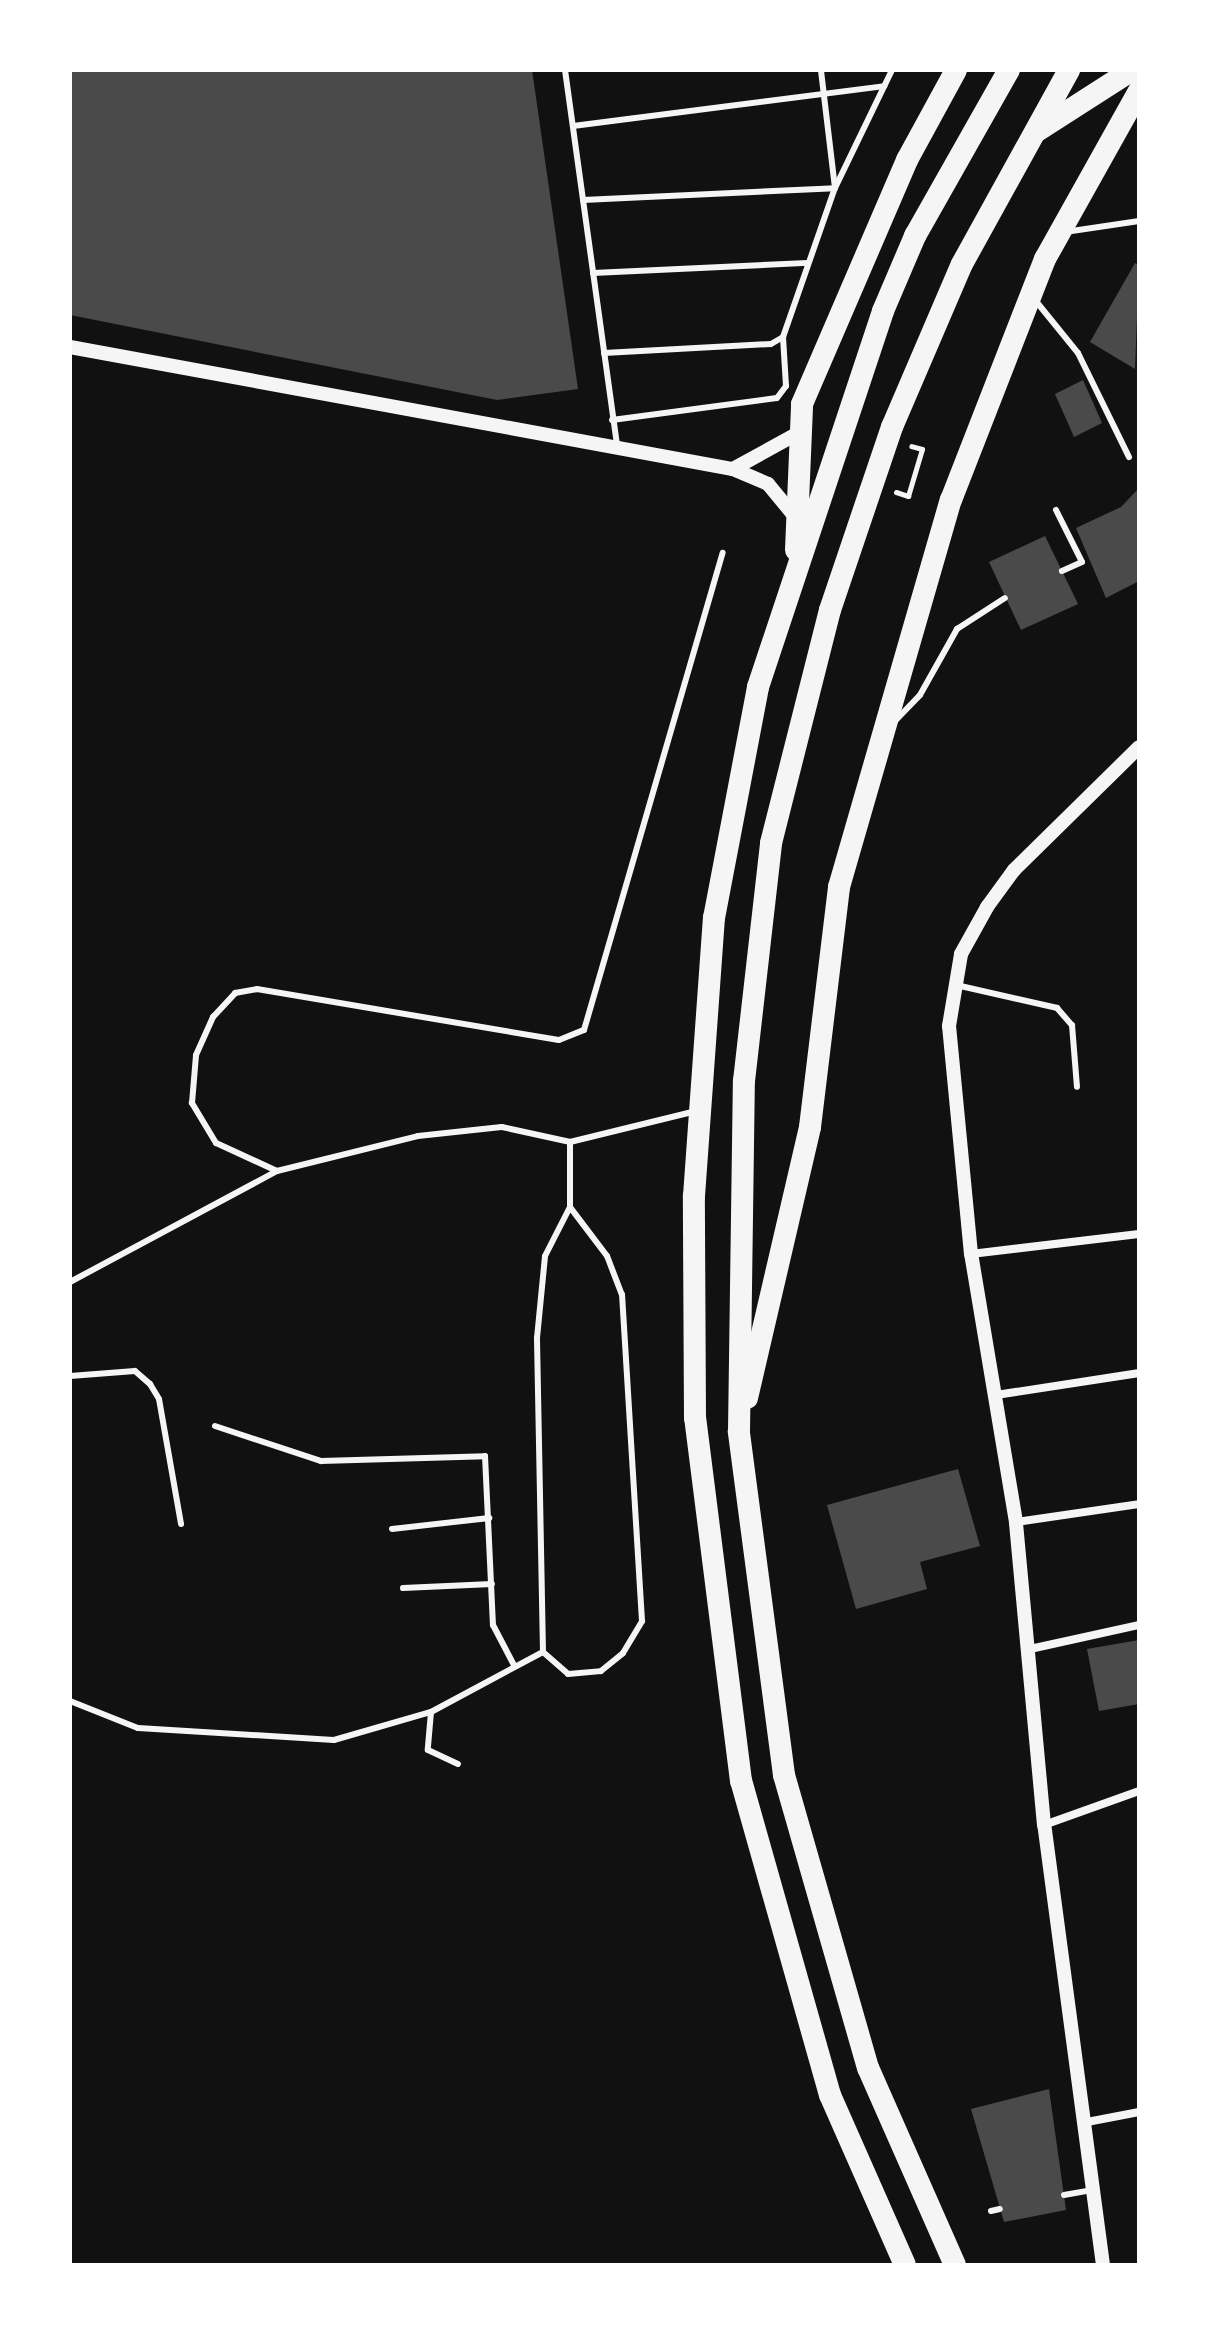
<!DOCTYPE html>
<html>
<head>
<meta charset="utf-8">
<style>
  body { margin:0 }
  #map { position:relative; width:1209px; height:2335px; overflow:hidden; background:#111; font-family:"Public Sans",sans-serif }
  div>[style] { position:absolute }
  .building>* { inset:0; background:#4a4a4a }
  .path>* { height:5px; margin:-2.5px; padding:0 2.5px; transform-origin:2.5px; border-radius:2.5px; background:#f5f5f5 }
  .service>* { height:6px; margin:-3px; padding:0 3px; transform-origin:3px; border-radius:3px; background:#f5f5f5 }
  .minor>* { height:8px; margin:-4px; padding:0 4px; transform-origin:4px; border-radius:4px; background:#f5f5f5 }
  .tertiary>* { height:14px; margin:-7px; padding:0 7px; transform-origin:7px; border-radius:7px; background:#f5f5f5 }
  .trunk>* { height:22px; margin:-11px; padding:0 11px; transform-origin:11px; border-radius:11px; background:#f5f5f5 }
  span { translate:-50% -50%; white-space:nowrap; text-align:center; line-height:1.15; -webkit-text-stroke:8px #fff; paint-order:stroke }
  .frame { position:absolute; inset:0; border:72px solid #fff; pointer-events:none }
</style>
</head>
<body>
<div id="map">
  <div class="building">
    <div style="clip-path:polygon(70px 70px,532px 70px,578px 389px,497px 400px,70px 315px)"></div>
    <div style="clip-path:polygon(1135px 263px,1139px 265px,1135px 369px,1090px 342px)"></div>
    <div style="clip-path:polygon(1083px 380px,1102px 423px,1074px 437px,1055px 394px)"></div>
    <div style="clip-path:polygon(1139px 488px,1139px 581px,1106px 598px,1076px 528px,1121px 507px)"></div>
    <div style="clip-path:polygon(1045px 536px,1078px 604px,1021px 630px,989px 562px)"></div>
    <div style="clip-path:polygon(958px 1469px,980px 1546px,920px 1562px,927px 1589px,856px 1609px,827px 1505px)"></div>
    <div style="clip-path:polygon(1139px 1640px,1139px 1704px,1099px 1711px,1087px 1649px)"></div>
    <div style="clip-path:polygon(1049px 2089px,1066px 2210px,1004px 2222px,971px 2109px)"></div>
  </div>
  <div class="path">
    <div style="left:896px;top:492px;width:13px;rotate:18deg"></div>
    <div style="left:908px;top:496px;width:49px;rotate:-73.4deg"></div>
    <div style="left:922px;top:449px;width:11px;rotate:-165deg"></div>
  </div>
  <div class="service">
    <div style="left:565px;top:70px;width:379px;rotate:82.1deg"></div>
    <div style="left:573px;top:126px;width:314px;rotate:-7.3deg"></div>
    <div style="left:583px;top:200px;width:252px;rotate:-2.7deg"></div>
    <div style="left:835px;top:188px;width:119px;rotate:-96.8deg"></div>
    <div style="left:1065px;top:232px;width:75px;rotate:-8.5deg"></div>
    <div style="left:593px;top:273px;width:215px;rotate:-2.7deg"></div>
    <div style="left:1035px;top:300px;width:68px;rotate:50.9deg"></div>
    <div style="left:1078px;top:353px;width:116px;rotate:63.9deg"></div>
    <div style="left:604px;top:353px;width:167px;rotate:-3.1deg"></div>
    <div style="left:771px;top:344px;width:14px;rotate:-30deg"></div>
    <div style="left:783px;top:337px;width:158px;rotate:-70.8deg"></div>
    <div style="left:835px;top:188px;width:131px;rotate:-64.2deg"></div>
    <div style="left:612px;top:420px;width:166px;rotate:-7.6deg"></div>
    <div style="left:777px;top:398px;width:15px;rotate:-53deg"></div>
    <div style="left:786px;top:386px;width:49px;rotate:-93.5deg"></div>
    <div style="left:1056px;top:510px;width:58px;rotate:63.4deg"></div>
    <div style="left:1082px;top:562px;width:22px;rotate:156deg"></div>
    <div style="left:894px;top:722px;width:37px;rotate:-46deg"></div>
    <div style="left:920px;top:695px;width:76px;rotate:-60.7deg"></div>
    <div style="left:957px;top:629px;width:57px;rotate:-32.9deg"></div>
    <div style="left:956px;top:985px;width:104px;rotate:12.8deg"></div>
    <div style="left:1057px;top:1008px;width:23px;rotate:49deg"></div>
    <div style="left:1072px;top:1025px;width:62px;rotate:85.4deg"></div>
    <div style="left:277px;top:1171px;width:67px;rotate:-155.3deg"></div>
    <div style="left:216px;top:1143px;width:47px;rotate:-121deg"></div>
    <div style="left:192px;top:1103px;width:48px;rotate:-85.2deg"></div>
    <div style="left:196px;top:1055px;width:42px;rotate:-65.9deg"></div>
    <div style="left:213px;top:1017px;width:33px;rotate:-47deg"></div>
    <div style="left:235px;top:993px;width:22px;rotate:-10deg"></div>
    <div style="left:257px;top:989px;width:306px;rotate:9.6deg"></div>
    <div style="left:559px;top:1040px;width:27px;rotate:-22deg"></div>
    <div style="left:584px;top:1030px;width:497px;rotate:-73.8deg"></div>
    <div style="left:70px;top:1282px;width:235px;rotate:-28.2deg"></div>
    <div style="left:277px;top:1171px;width:145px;rotate:-13.9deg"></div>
    <div style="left:418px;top:1136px;width:84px;rotate:-6.1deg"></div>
    <div style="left:502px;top:1127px;width:70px;rotate:12.4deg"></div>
    <div style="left:70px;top:1376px;width:65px;rotate:-4.4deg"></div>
    <div style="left:135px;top:1371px;width:20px;rotate:41deg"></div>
    <div style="left:150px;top:1384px;width:17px;rotate:59deg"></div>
    <div style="left:159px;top:1399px;width:127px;rotate:80deg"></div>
    <div style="left:215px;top:1426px;width:112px;rotate:18.3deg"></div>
    <div style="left:321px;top:1461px;width:164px;rotate:-1.7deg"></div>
    <div style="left:485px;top:1456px;width:169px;rotate:87.3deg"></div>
    <div style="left:493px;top:1625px;width:47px;rotate:62.4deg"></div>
    <div style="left:392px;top:1529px;width:98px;rotate:-6.5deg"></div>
    <div style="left:403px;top:1588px;width:89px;rotate:-2.6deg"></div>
    <div style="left:543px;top:1652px;width:33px;rotate:41deg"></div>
    <div style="left:568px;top:1674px;width:33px;rotate:-5deg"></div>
    <div style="left:601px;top:1671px;width:28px;rotate:-39deg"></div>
    <div style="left:623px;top:1653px;width:37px;rotate:-59deg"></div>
    <div style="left:642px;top:1621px;width:327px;rotate:-93.5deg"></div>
    <div style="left:622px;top:1295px;width:42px;rotate:-111deg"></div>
    <div style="left:607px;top:1256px;width:61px;rotate:-127.1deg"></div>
    <div style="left:70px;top:1701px;width:73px;rotate:21.7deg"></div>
    <div style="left:138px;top:1728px;width:196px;rotate:3.5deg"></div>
    <div style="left:334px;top:1740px;width:101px;rotate:-16.1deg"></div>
    <div style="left:431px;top:1712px;width:127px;rotate:-28.2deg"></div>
    <div style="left:543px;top:1652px;width:314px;rotate:-91.1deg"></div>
    <div style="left:537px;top:1338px;width:82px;rotate:-84.4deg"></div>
    <div style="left:545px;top:1256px;width:55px;rotate:-63deg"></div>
    <div style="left:570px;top:1207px;width:65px;rotate:-90deg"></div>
    <div style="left:570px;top:1142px;width:130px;rotate:-13.8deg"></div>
    <div style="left:431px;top:1712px;width:38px;rotate:95deg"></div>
    <div style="left:428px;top:1750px;width:33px;rotate:25deg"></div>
    <div style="left:1064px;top:2195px;width:28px;rotate:-10deg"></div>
    <div style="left:991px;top:2211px;width:9px;rotate:-13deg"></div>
  </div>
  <div class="minor">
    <div style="left:971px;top:1254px;width:169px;rotate:-6.8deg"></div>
    <div style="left:996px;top:1395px;width:145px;rotate:-8.7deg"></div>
    <div style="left:1016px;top:1522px;width:124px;rotate:-8.3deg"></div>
    <div style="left:1030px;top:1649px;width:112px;rotate:-12.4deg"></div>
    <div style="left:1044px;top:1825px;width:101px;rotate:-19.7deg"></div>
    <div style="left:1087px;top:2122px;width:53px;rotate:-10.9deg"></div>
  </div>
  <div class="tertiary">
    <div style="left:70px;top:347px;width:674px;rotate:10.43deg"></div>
    <div style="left:733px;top:469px;width:38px;rotate:23deg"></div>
    <div style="left:768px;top:484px;width:44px;rotate:50.5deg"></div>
    <div style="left:733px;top:469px;width:77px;rotate:-28.9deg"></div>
    <div style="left:1103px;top:2265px;width:444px;rotate:-97.6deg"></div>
    <div style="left:1044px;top:1825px;width:304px;rotate:-95.3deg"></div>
    <div style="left:1016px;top:1522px;width:272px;rotate:-99.5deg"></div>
    <div style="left:971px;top:1254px;width:229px;rotate:-95.5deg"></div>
    <div style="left:949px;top:1026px;width:73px;rotate:-80.5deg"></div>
    <div style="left:961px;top:954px;width:54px;rotate:-61deg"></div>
    <div style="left:987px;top:907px;width:46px;rotate:-53.9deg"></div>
    <div style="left:1014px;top:870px;width:175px;rotate:-44.5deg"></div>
  </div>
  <div class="trunk">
    <div style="left:1037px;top:131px;width:113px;rotate:-32.7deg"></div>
    <div style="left:796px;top:550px;width:146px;rotate:-87.6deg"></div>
    <div style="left:802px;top:404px;width:266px;rotate:-66.7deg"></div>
    <div style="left:907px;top:160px;width:102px;rotate:-61.4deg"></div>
    <div style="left:747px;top:1398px;width:278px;rotate:-76.9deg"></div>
    <div style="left:810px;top:1127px;width:242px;rotate:-83.1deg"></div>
    <div style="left:839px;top:887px;width:403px;rotate:-73.9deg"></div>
    <div style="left:951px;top:500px;width:259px;rotate:-68.7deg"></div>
    <div style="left:1045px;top:259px;width:193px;rotate:-60.8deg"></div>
    <div style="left:905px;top:2265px;width:186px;rotate:-113.8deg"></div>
    <div style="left:830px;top:2095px;width:326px;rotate:-105.8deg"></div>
    <div style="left:741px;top:1781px;width:366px;rotate:-97.2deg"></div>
    <div style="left:695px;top:1418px;width:222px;rotate:-90.3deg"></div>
    <div style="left:694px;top:1196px;width:279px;rotate:-85.9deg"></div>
    <div style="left:714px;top:918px;width:235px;rotate:-79.2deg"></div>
    <div style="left:758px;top:687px;width:396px;rotate:-71.6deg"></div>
    <div style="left:883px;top:311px;width:82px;rotate:-66.9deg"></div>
    <div style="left:915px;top:236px;width:191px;rotate:-60.5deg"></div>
    <div style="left:955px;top:2265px;width:215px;rotate:-113.8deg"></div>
    <div style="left:868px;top:2068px;width:305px;rotate:-106deg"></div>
    <div style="left:784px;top:1775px;width:347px;rotate:-97.5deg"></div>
    <div style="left:739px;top:1431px;width:350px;rotate:-89.2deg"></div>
    <div style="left:744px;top:1081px;width:240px;rotate:-83.5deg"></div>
    <div style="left:771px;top:843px;width:240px;rotate:-75.8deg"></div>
    <div style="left:830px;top:610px;width:193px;rotate:-71.3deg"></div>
    <div style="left:892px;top:427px;width:177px;rotate:-66.8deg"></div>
    <div style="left:962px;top:264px;width:222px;rotate:-61.1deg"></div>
  </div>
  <div class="frame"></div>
</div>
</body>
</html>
